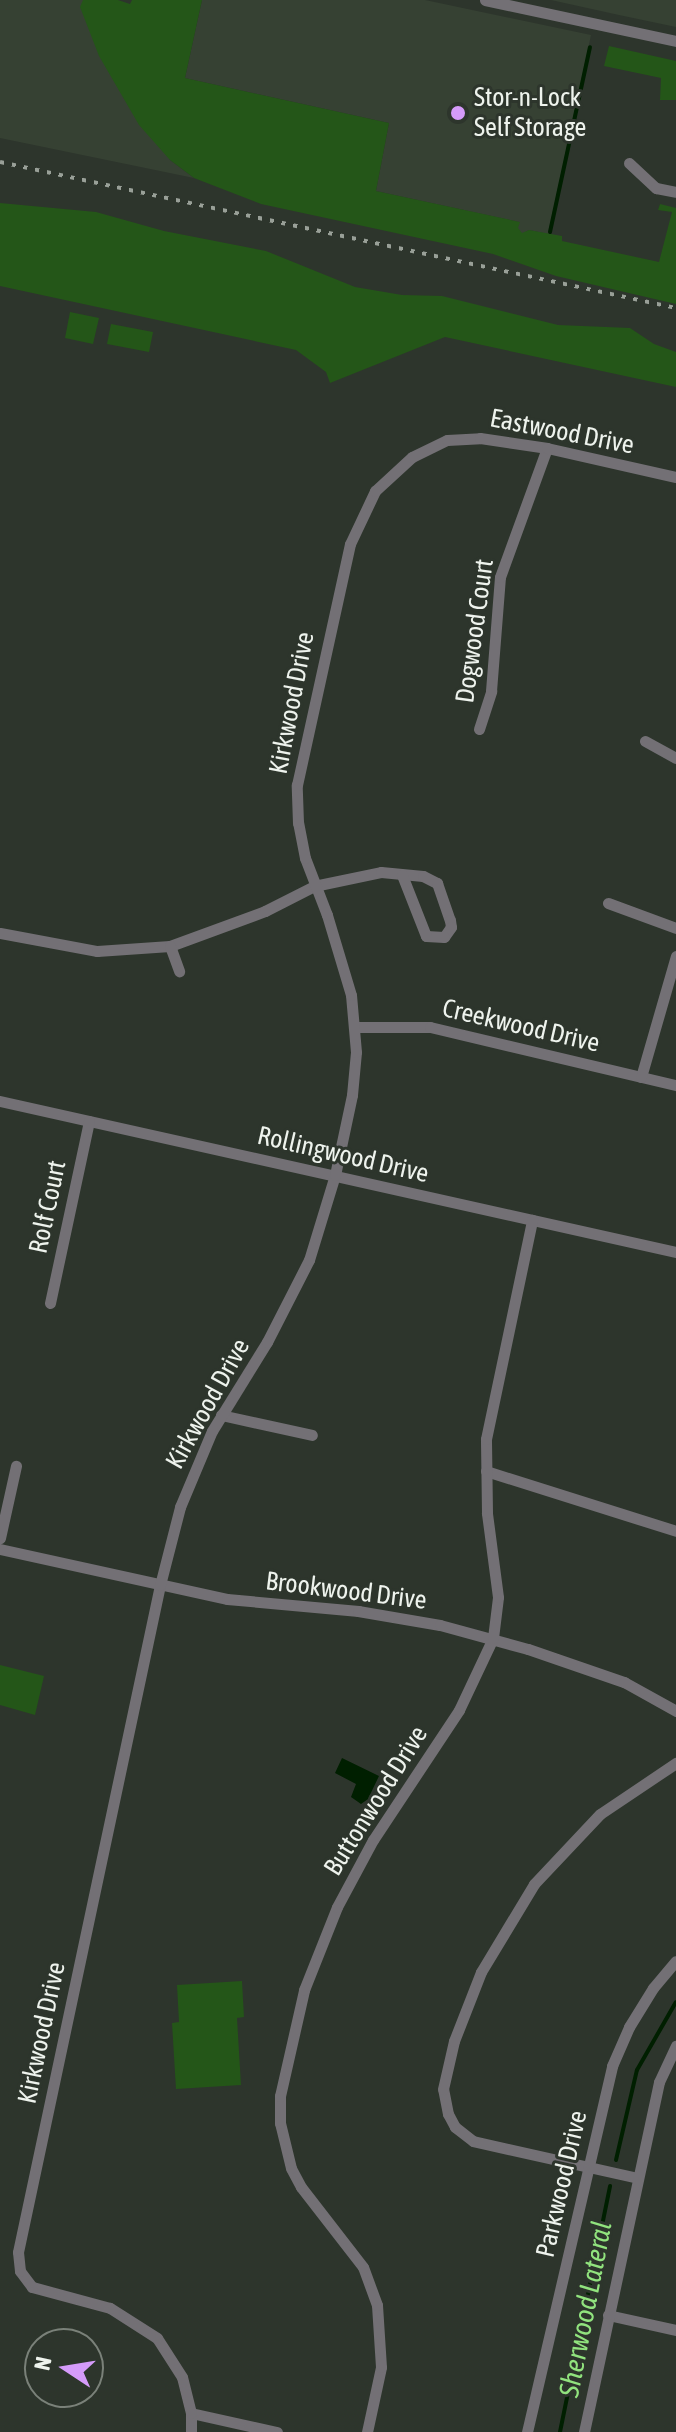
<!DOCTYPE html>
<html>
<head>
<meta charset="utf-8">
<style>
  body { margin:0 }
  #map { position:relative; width:676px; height:2432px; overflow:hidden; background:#2d352c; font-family:"Asap Condensed",sans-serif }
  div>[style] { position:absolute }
  .built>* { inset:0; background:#364133 }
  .green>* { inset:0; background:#245618 }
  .water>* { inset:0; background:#001f00 }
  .stream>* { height:4px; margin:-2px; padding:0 2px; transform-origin:2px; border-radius:2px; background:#001f00 }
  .street>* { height:11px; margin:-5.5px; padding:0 5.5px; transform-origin:5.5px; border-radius:5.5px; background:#737075 }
  .rail>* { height:4px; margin-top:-2px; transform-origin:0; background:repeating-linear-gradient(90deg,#99a098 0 4px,transparent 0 12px) }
  .dots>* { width:22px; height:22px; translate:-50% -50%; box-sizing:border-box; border:4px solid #2d352c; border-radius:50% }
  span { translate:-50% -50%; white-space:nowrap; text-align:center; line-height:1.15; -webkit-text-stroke:6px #2d352c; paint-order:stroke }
  .poi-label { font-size:26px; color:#eef3ed }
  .left { translate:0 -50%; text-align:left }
  .street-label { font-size:26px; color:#eef3ed }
  .water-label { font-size:28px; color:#91e37e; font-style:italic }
  .north { position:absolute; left:24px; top:2328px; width:80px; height:80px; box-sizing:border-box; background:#2d352c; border:2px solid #7a8179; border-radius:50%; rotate:282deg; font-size:22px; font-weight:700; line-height:32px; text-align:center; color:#eef3ed }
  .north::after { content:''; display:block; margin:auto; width:28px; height:36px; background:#d59bfa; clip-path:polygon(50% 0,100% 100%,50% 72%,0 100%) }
</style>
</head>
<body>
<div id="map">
  <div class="built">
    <div style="clip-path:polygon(0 0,83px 0,170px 160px,194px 178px,0 138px)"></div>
    <div style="clip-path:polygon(202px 0,425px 0,591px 35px,548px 234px,529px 230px,522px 234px,517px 228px,519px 222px,376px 191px,389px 123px,185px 78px)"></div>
    <div style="clip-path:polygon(551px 0,676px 0,676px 27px,619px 15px)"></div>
  </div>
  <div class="green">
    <div style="clip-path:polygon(83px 0,118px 0,130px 4px,132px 0,202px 0,185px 78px,389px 123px,376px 191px,520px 222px,518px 228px,522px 233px,529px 230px,562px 236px,562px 241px,659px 262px,672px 212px,658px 210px,660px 204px,676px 208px,676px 304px,556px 276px,493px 254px,261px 204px,194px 178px,170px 160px,139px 125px,99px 56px,80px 7px)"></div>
    <div style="clip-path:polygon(609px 46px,676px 61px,676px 100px,660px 100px,661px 78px,604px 66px)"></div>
    <div style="clip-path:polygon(0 203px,96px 212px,164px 231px,266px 251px,355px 287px,402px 295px,442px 296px,558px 325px,630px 328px,654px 344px,676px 352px,676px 387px,445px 337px,330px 383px,326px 372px,296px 350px,0 286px)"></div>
    <div style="clip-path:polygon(70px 312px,99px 318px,93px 344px,65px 338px)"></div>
    <div style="clip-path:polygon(111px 324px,153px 332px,149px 352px,107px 344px)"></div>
    <div style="clip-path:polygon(0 1665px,44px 1676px,35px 1715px,0 1705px)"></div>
    <div style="clip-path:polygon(242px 1981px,244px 2017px,237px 2018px,241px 2085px,176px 2089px,172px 2023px,179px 2022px,177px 1985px)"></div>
  </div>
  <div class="water">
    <div style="clip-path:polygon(342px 1758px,379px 1776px,368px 1799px,361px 1804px,351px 1797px,356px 1784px,335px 1773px)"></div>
  </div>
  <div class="stream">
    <div style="left:550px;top:232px;width:189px;rotate:-77.8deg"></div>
    <div style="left:616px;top:2160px;width:92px;rotate:-76.9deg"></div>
    <div style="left:637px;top:2070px;width:78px;rotate:-60.2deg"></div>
    <div style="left:560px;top:2432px;width:251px;rotate:-78.5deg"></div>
  </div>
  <div class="street">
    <div style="left:485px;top:0;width:195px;rotate:12.1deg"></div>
    <div style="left:629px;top:163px;width:37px;rotate:43deg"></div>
    <div style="left:656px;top:188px;width:20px;rotate:11deg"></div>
    <div style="left:479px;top:729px;width:40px;rotate:-72deg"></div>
    <div style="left:491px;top:691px;width:114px;rotate:-85.5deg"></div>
    <div style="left:500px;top:577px;width:137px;rotate:-70deg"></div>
    <div style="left:645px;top:741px;width:35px;rotate:29deg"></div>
    <div style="left:608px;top:903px;width:72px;rotate:20.2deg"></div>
    <div style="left:0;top:933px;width:99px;rotate:10.5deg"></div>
    <div style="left:97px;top:951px;width:73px;rotate:-3.9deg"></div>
    <div style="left:170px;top:946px;width:101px;rotate:-20.2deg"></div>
    <div style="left:265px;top:911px;width:55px;rotate:-27deg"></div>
    <div style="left:314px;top:886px;width:68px;rotate:-11.8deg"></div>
    <div style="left:381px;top:872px;width:42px;rotate:5.4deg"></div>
    <div style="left:423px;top:876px;width:16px;rotate:27deg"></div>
    <div style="left:437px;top:883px;width:39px;rotate:71deg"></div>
    <div style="left:450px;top:920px;width:7px;rotate:82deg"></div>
    <div style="left:451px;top:927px;width:12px;rotate:125deg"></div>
    <div style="left:444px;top:937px;width:18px;rotate:-177deg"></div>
    <div style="left:426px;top:936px;width:66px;rotate:-111.5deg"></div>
    <div style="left:170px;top:946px;width:27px;rotate:70deg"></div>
    <div style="left:355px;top:1027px;width:75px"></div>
    <div style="left:430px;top:1027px;width:253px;rotate:13.3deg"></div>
    <div style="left:641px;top:1077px;width:126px;rotate:-73.9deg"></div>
    <div style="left:0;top:1101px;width:693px;rotate:12.59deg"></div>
    <div style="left:50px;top:1303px;width:186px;rotate:-77.9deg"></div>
    <div style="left:221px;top:1415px;width:93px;rotate:12.4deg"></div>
    <div style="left:486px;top:1471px;width:199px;rotate:17.5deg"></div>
    <div style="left:0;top:1538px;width:74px;rotate:-77.5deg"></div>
    <div style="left:0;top:1549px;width:232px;rotate:12.4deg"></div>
    <div style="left:227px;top:1599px;width:132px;rotate:5.2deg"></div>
    <div style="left:358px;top:1611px;width:83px;rotate:9.7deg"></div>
    <div style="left:440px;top:1625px;width:91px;rotate:15.3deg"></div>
    <div style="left:528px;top:1649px;width:102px;rotate:19deg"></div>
    <div style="left:624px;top:1682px;width:60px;rotate:29.1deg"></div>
    <div style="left:638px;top:2178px;width:169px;rotate:-167.4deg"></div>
    <div style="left:473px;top:2141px;width:23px;rotate:-142deg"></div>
    <div style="left:455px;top:2127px;width:15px;rotate:-118deg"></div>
    <div style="left:448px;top:2114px;width:25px;rotate:-101deg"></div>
    <div style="left:443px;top:2089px;width:49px;rotate:-77.1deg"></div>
    <div style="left:454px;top:2041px;width:74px;rotate:-68.6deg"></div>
    <div style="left:481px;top:1972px;width:103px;rotate:-58.9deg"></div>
    <div style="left:534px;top:1884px;width:96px;rotate:-46.7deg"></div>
    <div style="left:600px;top:1814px;width:92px;rotate:-33.9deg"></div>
    <div style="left:608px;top:2315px;width:70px;rotate:12.4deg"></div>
    <div style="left:191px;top:2413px;width:88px;rotate:12.5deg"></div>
    <div style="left:191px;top:2432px;width:19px;rotate:-90deg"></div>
    <div style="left:191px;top:2413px;width:37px;rotate:-104deg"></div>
    <div style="left:182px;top:2377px;width:46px;rotate:-122.7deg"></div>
    <div style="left:157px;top:2338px;width:56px;rotate:-147.4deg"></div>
    <div style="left:110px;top:2308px;width:81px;rotate:-164.9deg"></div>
    <div style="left:32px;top:2287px;width:20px;rotate:-127deg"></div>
    <div style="left:20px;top:2271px;width:19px;rotate:-96deg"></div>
    <div style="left:18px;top:2252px;width:682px;rotate:-77.98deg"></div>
    <div style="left:160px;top:1585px;width:81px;rotate:-75.6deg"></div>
    <div style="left:180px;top:1507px;width:82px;rotate:-67.2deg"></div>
    <div style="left:212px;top:1431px;width:105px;rotate:-58.3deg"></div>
    <div style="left:267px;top:1342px;width:92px;rotate:-62.9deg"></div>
    <div style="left:309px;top:1260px;width:89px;rotate:-73deg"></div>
    <div style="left:335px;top:1175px;width:82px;rotate:-78deg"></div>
    <div style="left:352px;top:1095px;width:43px;rotate:-84.7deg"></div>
    <div style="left:356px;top:1052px;width:57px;rotate:-95deg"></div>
    <div style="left:351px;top:995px;width:84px;rotate:-106.7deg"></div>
    <div style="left:327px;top:915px;width:61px;rotate:-111.1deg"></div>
    <div style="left:305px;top:858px;width:36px;rotate:-101deg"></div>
    <div style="left:298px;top:823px;width:38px;rotate:-92deg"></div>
    <div style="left:297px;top:785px;width:247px;rotate:-77.6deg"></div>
    <div style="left:350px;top:544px;width:59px;rotate:-64.7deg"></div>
    <div style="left:375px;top:491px;width:50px;rotate:-42.6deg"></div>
    <div style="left:412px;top:457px;width:39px;rotate:-26deg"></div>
    <div style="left:447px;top:440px;width:33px;rotate:-3deg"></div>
    <div style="left:480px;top:438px;width:68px;rotate:8.5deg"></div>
    <div style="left:547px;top:448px;width:132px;rotate:12.7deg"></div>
    <div style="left:367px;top:2432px;width:66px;rotate:-77.8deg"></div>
    <div style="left:381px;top:2367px;width:62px;rotate:-93.7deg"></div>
    <div style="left:377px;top:2305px;width:40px;rotate:-110.2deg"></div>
    <div style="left:363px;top:2267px;width:101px;rotate:-127.8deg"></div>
    <div style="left:301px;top:2187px;width:21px;rotate:-118deg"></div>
    <div style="left:291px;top:2168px;width:46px;rotate:-103.7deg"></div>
    <div style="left:280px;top:2123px;width:27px;rotate:-90deg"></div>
    <div style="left:280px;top:2096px;width:109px;rotate:-77.2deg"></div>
    <div style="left:304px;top:1990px;width:89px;rotate:-68.3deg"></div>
    <div style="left:337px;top:1907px;width:76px;rotate:-61.8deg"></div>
    <div style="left:373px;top:1840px;width:156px;rotate:-56.5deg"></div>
    <div style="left:459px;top:1710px;width:80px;rotate:-64.7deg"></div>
    <div style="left:493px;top:1638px;width:41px;rotate:-83deg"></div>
    <div style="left:498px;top:1597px;width:85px;rotate:-97.5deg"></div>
    <div style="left:487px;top:1513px;width:74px;rotate:-90.8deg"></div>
    <div style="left:486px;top:1439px;width:224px;rotate:-78.1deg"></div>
    <div style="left:527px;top:2432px;width:376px;rotate:-76.9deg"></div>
    <div style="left:612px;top:2066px;width:43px;rotate:-66.4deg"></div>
    <div style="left:629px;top:2027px;width:46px;rotate:-58.4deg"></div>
    <div style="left:653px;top:1988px;width:35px;rotate:-50deg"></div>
    <div style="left:584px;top:2432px;width:358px;rotate:-77.9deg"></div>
    <div style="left:659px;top:2082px;width:40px;rotate:-65deg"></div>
  </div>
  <div class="rail">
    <div style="left:0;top:162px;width:692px;rotate:12.19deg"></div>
  </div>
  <div class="dots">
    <div style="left:458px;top:113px;background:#d59bfa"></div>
  </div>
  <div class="poi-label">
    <span class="left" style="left:474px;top:113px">Stor-n-Lock<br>Self Storage</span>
  </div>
  <div class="street-label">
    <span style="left:562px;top:432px;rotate:11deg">Eastwood Drive</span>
    <span style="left:475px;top:631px;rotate:-82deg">Dogwood Court</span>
    <span style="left:292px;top:703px;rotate:-79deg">Kirkwood Drive</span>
    <span style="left:521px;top:1026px;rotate:13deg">Creekwood Drive</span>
    <span style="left:343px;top:1155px;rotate:13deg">Rollingwood Drive</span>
    <span style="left:48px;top:1207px;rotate:-78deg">Rolf Court</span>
    <span style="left:208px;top:1404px;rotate:-61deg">Kirkwood Drive</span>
    <span style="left:346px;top:1591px;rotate:7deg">Brookwood Drive</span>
    <span style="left:376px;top:1801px;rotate:-58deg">Buttonwood Drive</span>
    <span style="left:42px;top:2033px;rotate:-78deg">Kirkwood Drive</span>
    <span style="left:562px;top:2184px;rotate:-77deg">Parkwood Drive</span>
  </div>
  <div class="water-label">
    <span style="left:585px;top:2309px;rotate:-79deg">Sherwood Lateral</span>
  </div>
  <div class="north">N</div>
</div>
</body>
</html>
